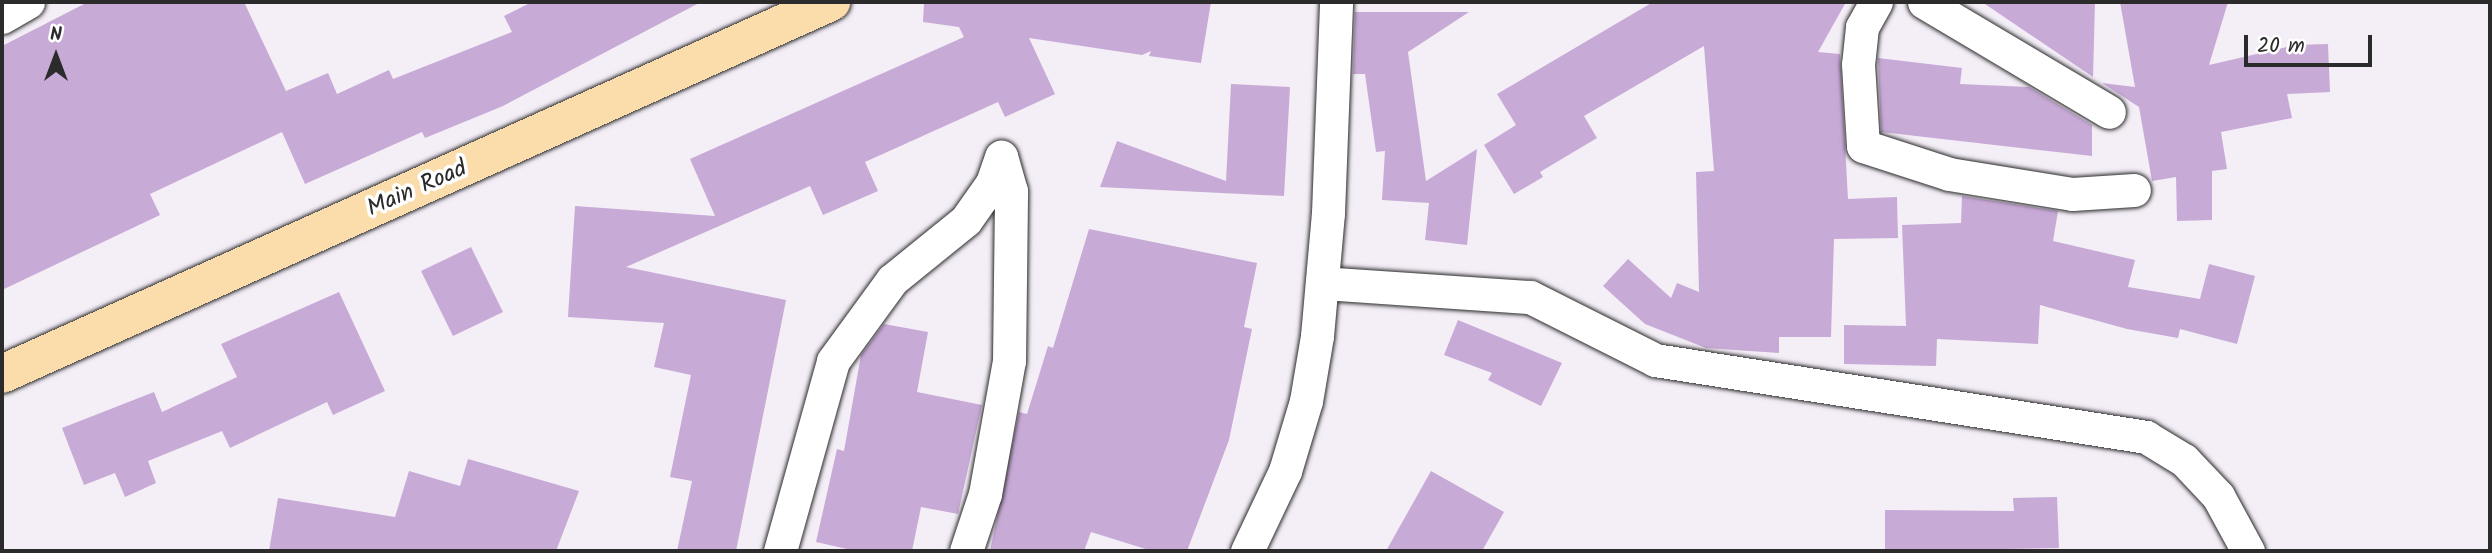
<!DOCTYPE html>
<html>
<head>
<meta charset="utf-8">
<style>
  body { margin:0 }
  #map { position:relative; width:2492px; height:553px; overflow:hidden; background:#f4eef7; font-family:Kalam,sans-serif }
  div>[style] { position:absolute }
  .building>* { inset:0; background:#c8aad7 }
  .roads { filter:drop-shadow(0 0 2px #2b2b2b) drop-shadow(0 0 2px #2b2b2b) }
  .street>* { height:33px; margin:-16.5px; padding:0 16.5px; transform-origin:16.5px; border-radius:16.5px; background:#fff }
  .primary>* { height:38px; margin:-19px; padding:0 19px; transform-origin:19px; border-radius:19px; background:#faddab }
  span { translate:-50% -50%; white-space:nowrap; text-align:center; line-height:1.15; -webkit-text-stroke:7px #fff; paint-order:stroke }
  .street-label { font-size:24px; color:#2b2b2b }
  .frame { position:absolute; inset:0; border:4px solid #2b2b2b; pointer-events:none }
  .north { position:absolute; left:21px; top:21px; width:70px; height:70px; -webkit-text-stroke:5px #fff; paint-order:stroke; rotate:0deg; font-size:19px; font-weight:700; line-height:28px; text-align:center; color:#2b2b2b }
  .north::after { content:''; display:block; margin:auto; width:24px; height:32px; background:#2b2b2b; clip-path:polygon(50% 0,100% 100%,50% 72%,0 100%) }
  .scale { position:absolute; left:2244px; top:35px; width:128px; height:32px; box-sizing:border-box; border:4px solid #2b2b2b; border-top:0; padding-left:9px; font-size:21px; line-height:24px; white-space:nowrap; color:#2b2b2b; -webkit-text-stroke:5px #fff; paint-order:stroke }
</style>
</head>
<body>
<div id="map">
  <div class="building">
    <div style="clip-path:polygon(88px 2px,244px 2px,286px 91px,328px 73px,337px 94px,389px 70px,393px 79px,512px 32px,504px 16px,532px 2px,701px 2px,503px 106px,425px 138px,422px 132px,305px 184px,282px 132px,150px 194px,160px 215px,2px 290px,2px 46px)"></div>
    <div style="clip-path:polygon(924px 2px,1211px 2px,1201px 63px,1149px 56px,1151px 51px,1142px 55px,1029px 38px,1055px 94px,1005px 117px,998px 102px,865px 162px,878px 191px,823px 215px,810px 186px,626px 267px,786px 300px,736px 551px,677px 551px,692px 481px,670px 477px,691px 375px,654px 367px,664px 323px,568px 317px,575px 206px,715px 216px,690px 159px,964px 37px,959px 27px,923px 22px)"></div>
    <div style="clip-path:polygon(1653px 2px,1846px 2px,1818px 52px,1840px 54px,1848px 199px,1897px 197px,1898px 238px,1834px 239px,1831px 337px,1779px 337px,1779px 353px,1706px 348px,1645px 324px,1603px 286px,1628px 259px,1671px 298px,1677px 283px,1699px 292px,1696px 172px,1714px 171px,1704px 46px,1584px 116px,1597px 138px,1540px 172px,1543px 177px,1514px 194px,1484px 145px,1516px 125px,1497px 94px)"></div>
    <div style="clip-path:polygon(1982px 2px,2095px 2px,2093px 77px)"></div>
    <div style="clip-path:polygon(2120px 2px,2228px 2px,2209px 65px,2295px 45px,2328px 44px,2330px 92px,2287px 94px,2292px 118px,2221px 132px,2227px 169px,2212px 171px,2212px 220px,2177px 221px,2176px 177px,2152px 181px,2139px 107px,2102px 83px,2135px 87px)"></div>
    <div style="clip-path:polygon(1355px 12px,1469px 12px,1408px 52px,1426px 181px,1477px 149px,1467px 245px,1425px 240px,1429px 203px,1382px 200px,1385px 151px,1376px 152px,1365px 74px,1353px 74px)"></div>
    <div style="clip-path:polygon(1878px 58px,1962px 68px,1960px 84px,2029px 87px,2092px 125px,2092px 156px,1881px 132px)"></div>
    <div style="clip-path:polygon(1231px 84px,1290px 87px,1284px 196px,1100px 187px,1117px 141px,1226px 181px)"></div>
    <div style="clip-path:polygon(1962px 196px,2058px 211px,2053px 241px,2135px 260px,2128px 287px,2200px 299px,2209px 264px,2255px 276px,2237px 344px,2180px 329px,2178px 338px,2127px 329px,2040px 305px,2038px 344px,1937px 339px,1936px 366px,1844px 364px,1844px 325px,1906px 326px,1902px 225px,1961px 223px)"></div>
    <div style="clip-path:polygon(1089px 229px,1257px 263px,1244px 327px,1252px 329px,1229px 440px,1187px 551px,1152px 551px,1091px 532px,1084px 551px,990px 551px,1019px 412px,1027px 414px,1048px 346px,1053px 348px)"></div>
    <div style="clip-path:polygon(471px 247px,503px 312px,453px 336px,421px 271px)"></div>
    <div style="clip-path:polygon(339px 292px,385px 391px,333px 415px,327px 402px,230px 448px,222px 431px,148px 461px,156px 483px,125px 497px,115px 473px,84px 485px,62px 428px,154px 392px,162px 412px,237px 377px,221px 344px)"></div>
    <div style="clip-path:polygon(1458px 320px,1562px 363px,1541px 406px,1488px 380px,1492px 373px,1444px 355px)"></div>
    <div style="clip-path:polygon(884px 324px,928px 332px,917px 392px,982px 405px,958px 514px,921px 507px,912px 551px,856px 551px,816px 542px,837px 449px,844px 451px,861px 355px)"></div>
    <div style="clip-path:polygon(468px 459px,579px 491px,556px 551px,269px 551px,278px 498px,395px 517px,409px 471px,460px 486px)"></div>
    <div style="clip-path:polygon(1431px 471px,1504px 512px,1482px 551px,1386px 551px)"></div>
    <div style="clip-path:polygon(2057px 497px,2059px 548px,1885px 551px,1885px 510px,2014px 511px,2013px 498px)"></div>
  </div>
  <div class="roads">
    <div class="street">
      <div style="left:1876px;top:2px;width:29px;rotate:119deg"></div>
      <div style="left:1862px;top:27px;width:37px;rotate:96deg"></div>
      <div style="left:1858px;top:64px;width:82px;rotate:86.5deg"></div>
      <div style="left:1863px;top:146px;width:90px;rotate:18deg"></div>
      <div style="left:1949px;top:174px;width:125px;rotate:9.2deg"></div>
      <div style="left:2072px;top:194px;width:62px;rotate:-3.7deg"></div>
      <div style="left:1924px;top:2px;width:215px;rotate:30.7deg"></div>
      <div style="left:2px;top:17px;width:30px;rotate:-30deg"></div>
      <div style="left:1322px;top:283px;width:208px;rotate:3.9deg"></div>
      <div style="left:1530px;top:297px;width:140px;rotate:26.7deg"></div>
      <div style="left:1655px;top:360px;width:497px;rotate:8.9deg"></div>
      <div style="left:2146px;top:437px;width:44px;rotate:31.2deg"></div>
      <div style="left:2184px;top:460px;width:50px;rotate:46.6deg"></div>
      <div style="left:2218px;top:496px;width:63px;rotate:61.4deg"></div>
      <div style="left:780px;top:551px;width:197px;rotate:-74.4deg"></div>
      <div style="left:833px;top:361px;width:100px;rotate:-53.9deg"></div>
      <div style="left:892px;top:280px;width:95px;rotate:-39deg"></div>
      <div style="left:966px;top:220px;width:45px;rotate:-54.9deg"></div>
      <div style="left:992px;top:183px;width:28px;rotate:-71deg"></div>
      <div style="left:966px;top:551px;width:60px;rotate:-71.6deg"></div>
      <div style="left:985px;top:494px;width:135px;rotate:-79.8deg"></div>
      <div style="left:1009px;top:361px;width:170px;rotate:-89.3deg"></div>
      <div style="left:1011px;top:191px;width:35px;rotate:-106deg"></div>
      <div style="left:1247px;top:551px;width:89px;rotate:-64.6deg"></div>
      <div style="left:1285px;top:471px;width:73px;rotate:-73.3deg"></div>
      <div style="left:1306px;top:401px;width:66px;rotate:-80.4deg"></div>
      <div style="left:1317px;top:336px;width:123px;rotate:-84.9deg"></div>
      <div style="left:1328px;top:213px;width:211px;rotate:-87.8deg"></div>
    </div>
    <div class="primary">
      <div style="left:2px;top:374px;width:909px;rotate:-24.17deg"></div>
    </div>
  </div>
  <div class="street-label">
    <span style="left:417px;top:189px;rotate:-24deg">Main Road</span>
  </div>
  <div class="frame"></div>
  <div class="north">N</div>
  <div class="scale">20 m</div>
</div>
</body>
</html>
